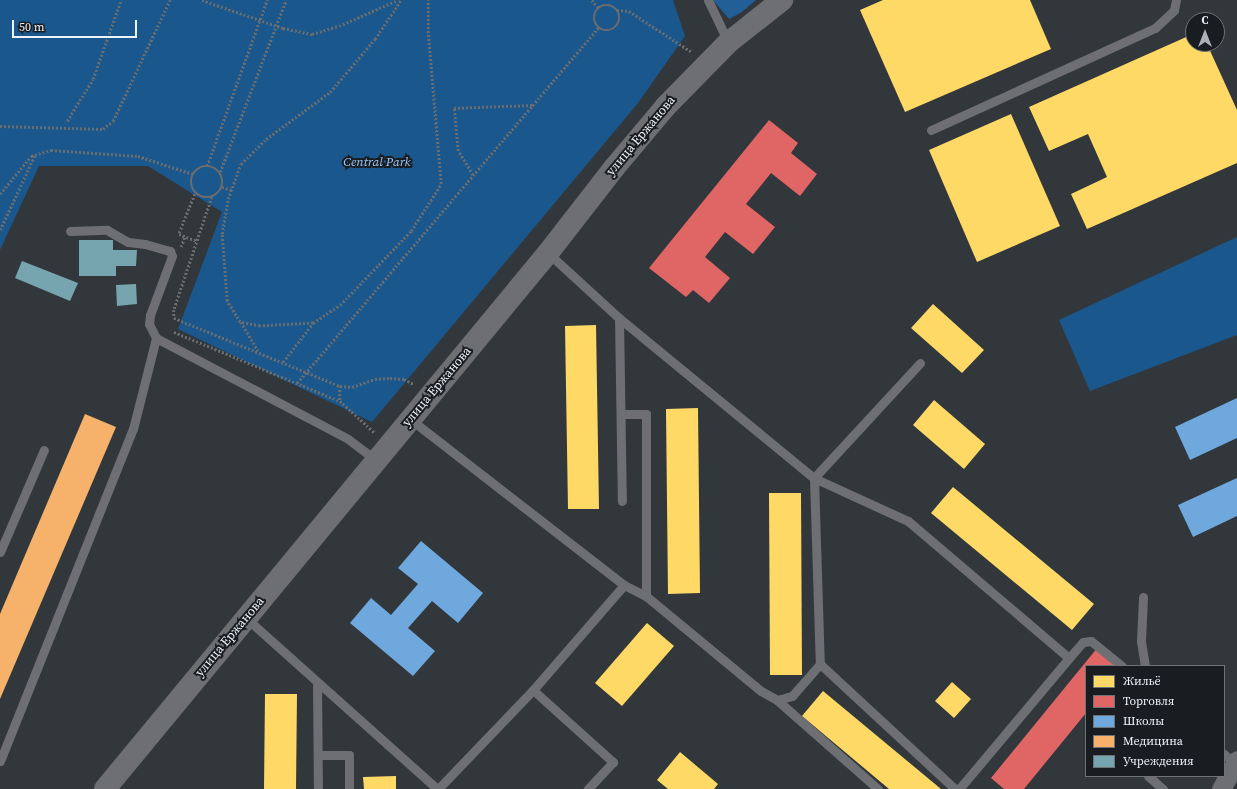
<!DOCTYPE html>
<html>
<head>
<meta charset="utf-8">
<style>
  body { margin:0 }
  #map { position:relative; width:1237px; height:789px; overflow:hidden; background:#32373c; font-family:"Source Serif 4",serif }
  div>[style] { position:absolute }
  .green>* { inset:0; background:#1a578c }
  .forest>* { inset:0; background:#225f96 }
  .homes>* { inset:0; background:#ffd966 }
  .shops>* { inset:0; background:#e06666 }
  .schools>* { inset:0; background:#6fa8dc }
  .health>* { inset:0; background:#f6b26b }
  .public>* { inset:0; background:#76a5af }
  .path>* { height:2.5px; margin-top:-1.25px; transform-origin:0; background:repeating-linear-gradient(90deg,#696d6f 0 2px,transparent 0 4px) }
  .path>.ring { margin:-1.25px; padding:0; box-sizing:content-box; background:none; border:2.5px solid #696d6f; border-radius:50% }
  .service>* { height:9px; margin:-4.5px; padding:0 4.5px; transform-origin:4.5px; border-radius:4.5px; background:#6d6f72 }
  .minor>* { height:19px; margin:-9.5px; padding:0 9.5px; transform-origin:9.5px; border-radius:9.5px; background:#6d6f72 }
  .tertiary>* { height:22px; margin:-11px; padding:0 11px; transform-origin:11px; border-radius:11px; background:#6d6f72 }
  span { translate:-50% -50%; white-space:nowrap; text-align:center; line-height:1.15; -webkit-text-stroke:4px #191d22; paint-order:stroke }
  .street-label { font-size:13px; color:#edf3f9 }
  .park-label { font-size:13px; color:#98cafd; font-style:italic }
  .legend { position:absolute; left:1085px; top:665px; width:140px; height:112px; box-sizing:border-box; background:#191d22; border:1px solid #6e7378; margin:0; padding:5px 7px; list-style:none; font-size:12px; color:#edf3f9 }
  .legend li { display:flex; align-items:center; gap:8px; height:20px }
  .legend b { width:20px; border:1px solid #6e7378 }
  .north { position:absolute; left:1185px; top:12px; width:40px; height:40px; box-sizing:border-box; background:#191d22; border:1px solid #6e7378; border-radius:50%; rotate:0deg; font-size:11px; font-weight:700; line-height:16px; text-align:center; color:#edf3f9 }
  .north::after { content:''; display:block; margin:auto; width:14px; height:18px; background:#acb1b7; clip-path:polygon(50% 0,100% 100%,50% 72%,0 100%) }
  .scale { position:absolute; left:12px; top:20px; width:125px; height:18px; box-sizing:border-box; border:2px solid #edf3f9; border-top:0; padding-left:5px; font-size:12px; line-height:14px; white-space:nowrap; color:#edf3f9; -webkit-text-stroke:3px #191d22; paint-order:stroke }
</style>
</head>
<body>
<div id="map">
  <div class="green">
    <div style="clip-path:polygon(0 0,673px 0,685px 36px,638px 103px,372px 422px,178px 329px,222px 212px,148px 166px,39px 166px,0 250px)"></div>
    <div style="clip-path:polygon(1237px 237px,1237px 335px,1090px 391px,1059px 320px)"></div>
  </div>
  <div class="forest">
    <div style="clip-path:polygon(713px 0,756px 0,742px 12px,729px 19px)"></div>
  </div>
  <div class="homes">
    <div style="clip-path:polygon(883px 0,1030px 0,1051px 49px,905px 112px,860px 10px)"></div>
    <div style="clip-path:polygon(1193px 34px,1193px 44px,1207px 44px,1237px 110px,1237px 163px,1087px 229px,1071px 194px,1107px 177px,1088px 134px,1049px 151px,1029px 107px)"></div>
    <div style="clip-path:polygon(1011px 114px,1060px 226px,977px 262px,929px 150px)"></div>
    <div style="clip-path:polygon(933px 304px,984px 350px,962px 373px,911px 328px)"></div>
    <div style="clip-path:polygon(596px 325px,599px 509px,568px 509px,565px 326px)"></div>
    <div style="clip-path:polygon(934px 400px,985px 444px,964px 469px,913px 425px)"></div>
    <div style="clip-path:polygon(698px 408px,700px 593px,668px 594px,666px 409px)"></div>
    <div style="clip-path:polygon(953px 487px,1094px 604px,1072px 630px,931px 513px)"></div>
    <div style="clip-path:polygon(769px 493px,801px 493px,802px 675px,770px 675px)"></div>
    <div style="clip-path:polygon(647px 623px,674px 646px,622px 706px,595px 683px)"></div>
    <div style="clip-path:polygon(952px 682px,971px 699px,954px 718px,935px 701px)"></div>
    <div style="clip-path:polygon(823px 691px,941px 789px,889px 789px,802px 716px)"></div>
    <div style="clip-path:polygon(265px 694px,297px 694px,296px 789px,264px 789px)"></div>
    <div style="clip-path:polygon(680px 752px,718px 784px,714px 789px,668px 789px,657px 780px)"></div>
    <div style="clip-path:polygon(396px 776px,396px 789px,364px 789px,363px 777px)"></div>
  </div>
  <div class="shops">
    <div style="clip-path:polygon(769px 120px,798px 143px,791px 153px,817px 174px,800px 196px,771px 173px,746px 204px,775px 227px,753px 254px,725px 232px,705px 257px,730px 278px,709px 303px,693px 290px,686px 297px,649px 268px)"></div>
    <div style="clip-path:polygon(1098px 647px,1122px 666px,1086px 666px,1086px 713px,1024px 789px,1004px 789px,991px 778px)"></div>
  </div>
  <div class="schools">
    <div style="clip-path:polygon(1237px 398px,1237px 438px,1190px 460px,1175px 427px)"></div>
    <div style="clip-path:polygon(1237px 478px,1237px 516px,1193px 537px,1178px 505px)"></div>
    <div style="clip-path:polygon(421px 541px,483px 593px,458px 623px,432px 601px,408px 628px,435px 651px,413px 676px,350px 623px,371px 598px,391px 615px,418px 584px,398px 568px)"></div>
  </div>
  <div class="health">
    <div style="clip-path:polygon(85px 414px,116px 427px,0 699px,0 614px)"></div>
  </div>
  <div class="public">
    <div style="clip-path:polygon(79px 240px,113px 240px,113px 250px,137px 250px,136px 266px,116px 266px,116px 276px,79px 276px)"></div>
    <div style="clip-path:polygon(22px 261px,78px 283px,70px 301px,15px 278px)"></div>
    <div style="clip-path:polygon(136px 284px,137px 304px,117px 306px,116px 285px)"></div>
  </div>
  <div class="path">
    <div style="left:202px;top:0;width:86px;rotate:19.1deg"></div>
    <div style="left:283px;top:28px;width:30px;rotate:12deg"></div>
    <div style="left:312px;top:34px;width:28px;rotate:-17deg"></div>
    <div style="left:339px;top:26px;width:64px;rotate:-23.8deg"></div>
    <div style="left:592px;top:0;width:11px;rotate:49deg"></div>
    <div class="ring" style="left:594px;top:5px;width:23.5px;height:23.5px"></div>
    <div style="left:617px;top:10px;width:12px;rotate:5deg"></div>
    <div style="left:629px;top:11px;width:75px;rotate:33.1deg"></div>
    <div style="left:67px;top:121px;width:49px;rotate:-58.2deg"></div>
    <div style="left:93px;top:79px;width:84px;rotate:-70.5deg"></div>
    <div style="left:0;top:126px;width:103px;rotate:1.7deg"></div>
    <div style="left:103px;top:129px;width:13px;rotate:-39deg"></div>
    <div style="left:113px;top:121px;width:134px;rotate:-64.8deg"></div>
    <div class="ring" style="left:191px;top:166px;width:29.5px;height:29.5px"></div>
    <div style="left:207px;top:166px;width:177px;rotate:-70.1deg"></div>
    <div style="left:220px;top:172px;width:184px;rotate:-69deg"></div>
    <div style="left:473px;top:175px;width:28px;rotate:-122deg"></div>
    <div style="left:458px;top:151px;width:43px;rotate:-95.3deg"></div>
    <div style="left:454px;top:108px;width:79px;rotate:-2.2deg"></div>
    <div style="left:222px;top:187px;width:10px;rotate:17deg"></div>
    <div style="left:0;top:194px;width:49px;rotate:-50.8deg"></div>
    <div style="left:31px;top:156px;width:21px;rotate:-17deg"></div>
    <div style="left:51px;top:150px;width:87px;rotate:3.9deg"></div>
    <div style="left:138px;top:156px;width:58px;rotate:18.1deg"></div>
    <div style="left:195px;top:194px;width:43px;rotate:111.8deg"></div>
    <div style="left:179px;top:234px;width:19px;rotate:21deg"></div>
    <div style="left:212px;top:197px;width:119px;rotate:108.6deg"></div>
    <div style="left:174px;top:310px;width:8px;rotate:90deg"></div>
    <div style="left:174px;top:318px;width:179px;rotate:22.3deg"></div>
    <div style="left:340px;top:386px;width:12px;rotate:5deg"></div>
    <div style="left:352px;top:387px;width:24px;rotate:-19deg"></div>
    <div style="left:375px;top:379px;width:15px;rotate:-4deg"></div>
    <div style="left:390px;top:378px;width:14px;rotate:4deg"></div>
    <div style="left:404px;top:379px;width:11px;rotate:27deg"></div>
    <div style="left:0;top:230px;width:83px;rotate:-65deg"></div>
    <div style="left:181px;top:247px;width:12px;rotate:-70deg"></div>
    <div style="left:241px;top:322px;width:33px;rotate:59deg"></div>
    <div style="left:313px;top:323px;width:53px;rotate:176.8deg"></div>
    <div style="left:260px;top:326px;width:20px;rotate:-169deg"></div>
    <div style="left:240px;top:322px;width:25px;rotate:-122deg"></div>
    <div style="left:227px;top:301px;width:67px;rotate:-94.3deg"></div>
    <div style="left:222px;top:234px;width:36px;rotate:-80deg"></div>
    <div style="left:228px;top:199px;width:37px;rotate:-70deg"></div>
    <div style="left:241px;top:164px;width:35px;rotate:-45deg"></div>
    <div style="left:266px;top:139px;width:79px;rotate:-36.3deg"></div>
    <div style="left:330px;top:92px;width:70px;rotate:-49.7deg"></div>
    <div style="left:375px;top:39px;width:47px;rotate:-56.3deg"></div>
    <div style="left:174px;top:332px;width:180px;rotate:22.6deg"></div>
    <div style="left:340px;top:401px;width:47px;rotate:42.4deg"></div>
    <div style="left:283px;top:362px;width:49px;rotate:-52.4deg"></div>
    <div style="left:313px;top:323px;width:32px;rotate:-34deg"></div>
    <div style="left:340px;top:305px;width:103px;rotate:-46.2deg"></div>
    <div style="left:411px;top:231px;width:56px;rotate:-57.4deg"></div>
    <div style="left:441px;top:184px;width:152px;rotate:-94.9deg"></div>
    <div style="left:428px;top:33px;width:33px;rotate:-90deg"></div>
    <div style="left:297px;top:383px;width:467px;rotate:-49.7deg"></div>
    <div style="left:340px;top:386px;width:15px;rotate:90deg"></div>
  </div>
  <div class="service">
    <div style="left:708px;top:0;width:47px;rotate:64.5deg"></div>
    <div style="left:931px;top:130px;width:246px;rotate:-24.5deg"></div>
    <div style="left:1155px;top:28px;width:26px;rotate:-43deg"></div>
    <div style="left:1174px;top:10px;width:10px;rotate:-79deg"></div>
    <div style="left:70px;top:231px;width:37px;rotate:-2deg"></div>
    <div style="left:107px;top:230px;width:24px;rotate:30deg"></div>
    <div style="left:128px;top:242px;width:17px;rotate:7deg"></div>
    <div style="left:145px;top:244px;width:26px;rotate:16deg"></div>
    <div style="left:170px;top:251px;width:5px;rotate:68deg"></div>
    <div style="left:172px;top:256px;width:63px;rotate:110.4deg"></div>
    <div style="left:150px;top:315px;width:9px;rotate:96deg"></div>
    <div style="left:149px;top:324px;width:16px;rotate:63deg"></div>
    <div style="left:156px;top:338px;width:217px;rotate:27.7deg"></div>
    <div style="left:348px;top:439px;width:35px;rotate:37deg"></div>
    <div style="left:548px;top:253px;width:96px;rotate:42.5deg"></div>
    <div style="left:619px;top:318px;width:252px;rotate:39.4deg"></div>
    <div style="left:814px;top:478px;width:103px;rotate:24.6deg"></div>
    <div style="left:908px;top:521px;width:211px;rotate:40.4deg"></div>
    <div style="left:1069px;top:658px;width:171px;rotate:130deg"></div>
    <div style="left:619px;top:318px;width:183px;rotate:89.1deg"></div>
    <div style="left:920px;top:363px;width:156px;rotate:132.7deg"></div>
    <div style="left:814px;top:478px;width:186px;rotate:88.2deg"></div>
    <div style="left:820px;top:664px;width:184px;rotate:42.8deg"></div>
    <div style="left:621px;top:414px;width:25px"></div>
    <div style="left:646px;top:414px;width:182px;rotate:90deg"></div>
    <div style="left:410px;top:419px;width:271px;rotate:37.8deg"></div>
    <div style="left:624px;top:585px;width:25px;rotate:27deg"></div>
    <div style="left:646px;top:596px;width:149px;rotate:39.6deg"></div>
    <div style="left:761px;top:691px;width:18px;rotate:29deg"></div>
    <div style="left:777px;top:700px;width:16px;rotate:-15deg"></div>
    <div style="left:792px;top:696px;width:43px;rotate:-48.8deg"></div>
    <div style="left:0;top:552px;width:111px;rotate:-66.7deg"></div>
    <div style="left:1143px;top:597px;width:44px;rotate:92.6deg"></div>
    <div style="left:1141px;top:641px;width:25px;rotate:81deg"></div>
    <div style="left:246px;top:618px;width:256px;rotate:41.8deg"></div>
    <div style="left:1069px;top:658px;width:21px;rotate:-49deg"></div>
    <div style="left:1083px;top:642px;width:8px;rotate:-7deg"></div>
    <div style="left:1091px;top:641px;width:40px;rotate:39deg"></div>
    <div style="left:317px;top:683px;width:106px;rotate:89.5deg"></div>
    <div style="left:533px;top:690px;width:108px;rotate:42deg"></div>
    <div style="left:613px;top:762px;width:37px;rotate:133deg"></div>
    <div style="left:777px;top:700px;width:135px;rotate:41.4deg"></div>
    <div style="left:1224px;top:754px;width:13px;rotate:42deg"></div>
    <div style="left:318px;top:755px;width:31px"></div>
    <div style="left:349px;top:755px;width:34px;rotate:90deg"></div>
    <div style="left:0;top:761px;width:358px;rotate:-68.2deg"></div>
    <div style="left:133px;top:429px;width:94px;rotate:-75.8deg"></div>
    <div style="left:1148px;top:776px;width:20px;rotate:41deg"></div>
    <div style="left:438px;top:789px;width:137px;rotate:-46.2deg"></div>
    <div style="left:533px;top:690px;width:139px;rotate:-49.1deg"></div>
  </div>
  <div class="minor">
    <div style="left:1221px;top:789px;width:33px;rotate:-61deg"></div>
  </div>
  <div class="tertiary">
    <div style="left:105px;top:789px;width:695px;rotate:-50.43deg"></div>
    <div style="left:548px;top:253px;width:108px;rotate:-52.2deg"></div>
    <div style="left:614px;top:168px;width:81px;rotate:-50deg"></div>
    <div style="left:666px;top:106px;width:90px;rotate:-45.5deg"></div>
    <div style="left:729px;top:42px;width:68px;rotate:-38.4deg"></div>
  </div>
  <div class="street-label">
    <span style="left:641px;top:136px;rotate:-50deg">улица Ержанова</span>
    <span style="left:437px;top:387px;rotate:-50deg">улица Ержанова</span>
    <span style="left:230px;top:637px;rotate:-50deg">улица Ержанова</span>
  </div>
  <div class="park-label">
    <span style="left:377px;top:162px">Central Park</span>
  </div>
  <ul class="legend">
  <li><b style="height:11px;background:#ffd966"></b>Жильё</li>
  <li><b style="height:11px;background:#e06666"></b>Торговля</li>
  <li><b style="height:11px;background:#6fa8dc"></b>Школы</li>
  <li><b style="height:11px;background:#f6b26b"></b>Медицина</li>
  <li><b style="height:11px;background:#76a5af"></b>Учреждения</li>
  </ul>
  <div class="north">С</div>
  <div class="scale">50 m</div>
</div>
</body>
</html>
